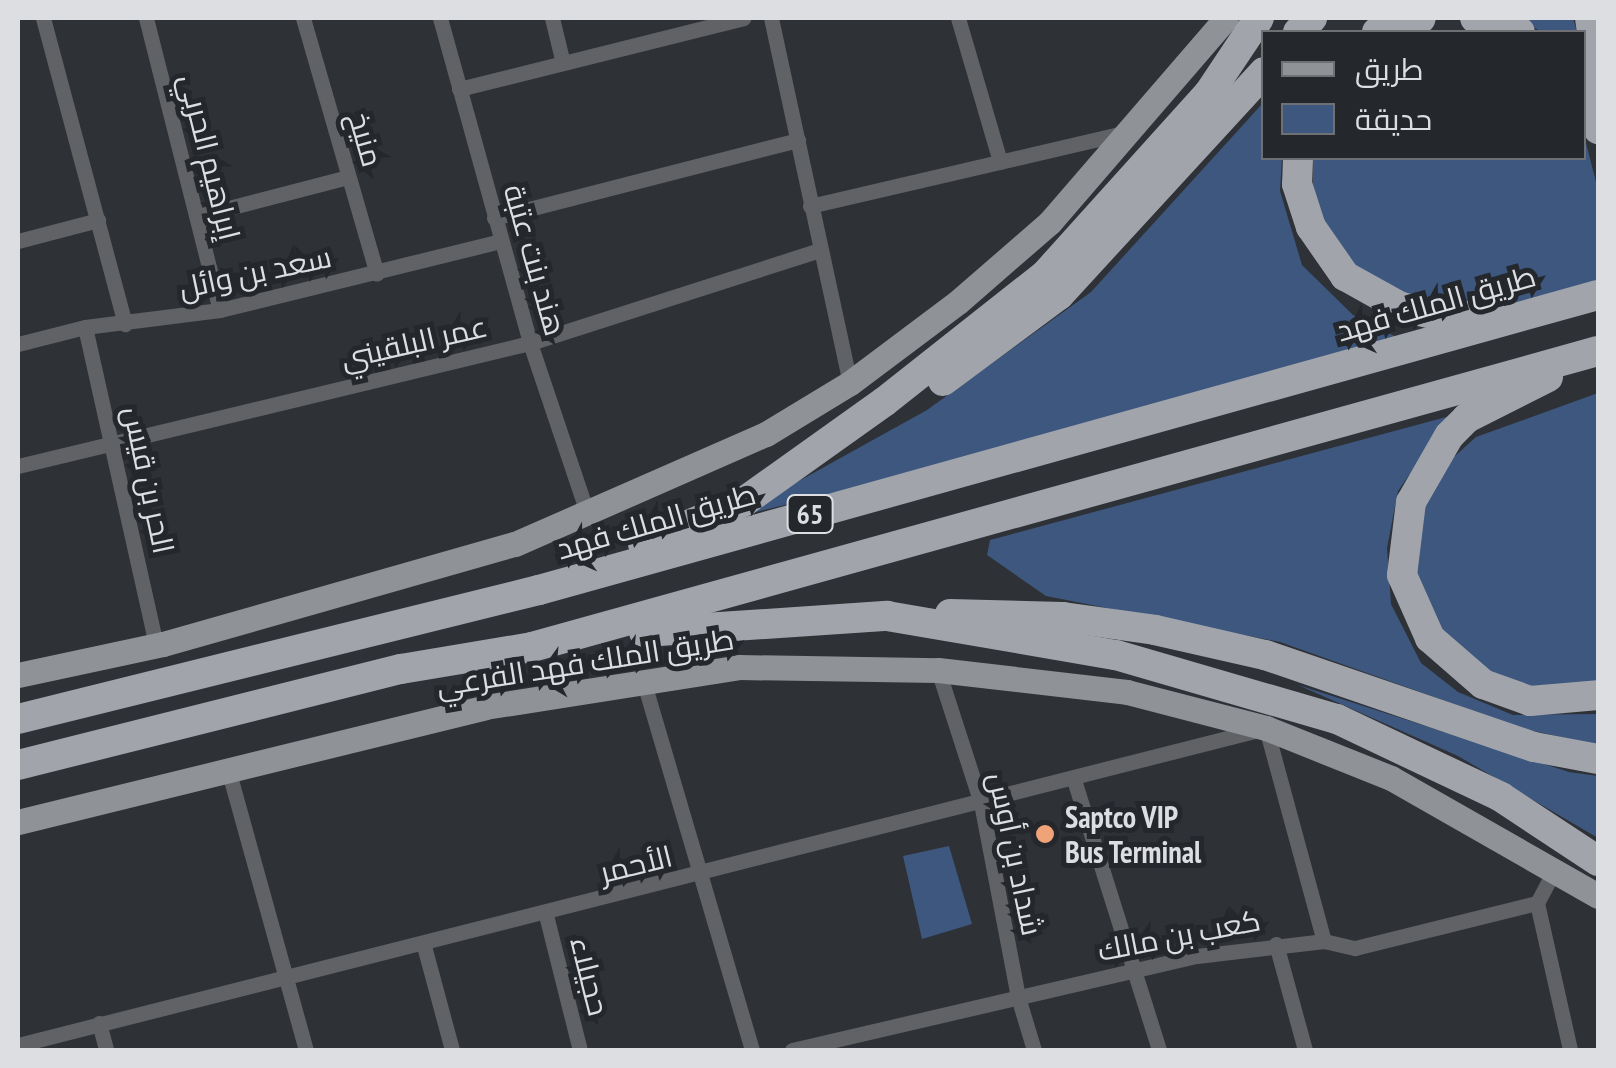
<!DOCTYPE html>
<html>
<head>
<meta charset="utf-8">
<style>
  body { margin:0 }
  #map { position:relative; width:1616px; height:1068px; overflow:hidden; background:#2e3136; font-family:"PT Sans Narrow",Cairo,sans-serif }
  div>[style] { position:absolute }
  .green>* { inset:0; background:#3d577f }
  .minor>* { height:15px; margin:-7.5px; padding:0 7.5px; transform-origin:7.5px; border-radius:7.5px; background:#616265 }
  .primary>* { height:25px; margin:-12.5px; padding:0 12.5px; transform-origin:12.5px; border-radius:12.5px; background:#8f9297 }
  .motorway>* { height:30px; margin:-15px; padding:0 15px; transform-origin:15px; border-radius:15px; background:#a1a5ab }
  .dots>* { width:28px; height:28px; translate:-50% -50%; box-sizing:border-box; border:5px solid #24272c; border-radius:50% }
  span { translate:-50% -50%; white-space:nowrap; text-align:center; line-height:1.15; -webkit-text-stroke:10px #24272c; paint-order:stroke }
  .shield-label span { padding:2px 8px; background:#24272c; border:2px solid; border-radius:8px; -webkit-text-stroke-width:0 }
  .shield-label { font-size:28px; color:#dcdee1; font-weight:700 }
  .street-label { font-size:30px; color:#dcdee1 }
  .poi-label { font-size:30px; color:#dcdee1; font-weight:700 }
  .left { translate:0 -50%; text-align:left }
  .frame { position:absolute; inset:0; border:20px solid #dcdee1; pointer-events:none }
  .legend { position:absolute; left:1261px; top:30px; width:325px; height:130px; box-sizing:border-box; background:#24272c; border:2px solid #6e7074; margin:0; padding:12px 18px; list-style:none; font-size:30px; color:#dcdee1 }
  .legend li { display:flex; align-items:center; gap:20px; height:50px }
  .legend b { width:50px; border:2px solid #6e7074 }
</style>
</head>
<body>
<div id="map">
  <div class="green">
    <div style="clip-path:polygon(1517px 18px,1573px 18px,1577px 32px,1542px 32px)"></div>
    <div style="clip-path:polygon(1263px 103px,1264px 158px,1282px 158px,1280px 191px,1302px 265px,1353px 315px,1408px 343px,1347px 366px,732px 518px,927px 410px,1091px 292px)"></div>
    <div style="clip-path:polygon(1584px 135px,1598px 190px,1598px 284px,1486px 313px,1391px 299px,1332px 246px,1313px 196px,1313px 158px,1584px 158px)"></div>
    <div style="clip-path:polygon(1598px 393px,1598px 689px,1559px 697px,1459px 663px,1415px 589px,1415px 524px,1444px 466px,1476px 437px)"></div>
    <div style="clip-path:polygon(1450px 416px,1398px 491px,1387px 548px,1391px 604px,1421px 663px,1458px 692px,1513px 715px,1598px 714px,1598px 745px,1524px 729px,1280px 642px,1046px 596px,987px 555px,990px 540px)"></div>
    <div style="clip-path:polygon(1298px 685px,1569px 772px,1598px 776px,1598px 838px,1458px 756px)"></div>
    <div style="clip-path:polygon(949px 846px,972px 924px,922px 939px,903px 856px)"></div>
  </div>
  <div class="minor">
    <div style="left:43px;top:18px;width:317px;rotate:75deg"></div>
    <div style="left:146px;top:18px;width:301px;rotate:75.8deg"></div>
    <div style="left:303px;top:18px;width:266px;rotate:73.9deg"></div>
    <div style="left:440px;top:18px;width:337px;rotate:74.5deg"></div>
    <div style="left:530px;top:343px;width:182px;rotate:71.4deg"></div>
    <div style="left:552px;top:18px;width:46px;rotate:76.3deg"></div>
    <div style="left:771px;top:18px;width:373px;rotate:77.8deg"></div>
    <div style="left:958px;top:18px;width:150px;rotate:73.7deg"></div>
    <div style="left:459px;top:89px;width:293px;rotate:-14deg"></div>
    <div style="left:810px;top:206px;width:326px;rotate:-13.1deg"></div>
    <div style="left:198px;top:216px;width:155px;rotate:-14.6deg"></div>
    <div style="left:494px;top:218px;width:314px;rotate:-14.4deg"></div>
    <div style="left:18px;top:241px;width:83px;rotate:-14.7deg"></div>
    <div style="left:85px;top:327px;width:326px;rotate:77.4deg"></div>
    <div style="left:18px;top:344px;width:69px;rotate:-14.2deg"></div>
    <div style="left:85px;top:327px;width:136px;rotate:-7.2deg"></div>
    <div style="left:220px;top:310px;width:288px;rotate:-13.8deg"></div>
    <div style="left:18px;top:466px;width:527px;rotate:-13.51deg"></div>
    <div style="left:530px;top:343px;width:301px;rotate:-17.8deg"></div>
    <div style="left:938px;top:670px;width:140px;rotate:72.1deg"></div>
    <div style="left:981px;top:803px;width:197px;rotate:79.2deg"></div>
    <div style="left:1018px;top:997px;width:55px;rotate:73.2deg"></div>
    <div style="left:644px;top:683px;width:383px;rotate:73.6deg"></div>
    <div style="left:228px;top:769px;width:292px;rotate:74.5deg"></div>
    <div style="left:1074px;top:780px;width:283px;rotate:72.5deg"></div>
    <div style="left:1537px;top:903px;width:151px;rotate:77.3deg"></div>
    <div style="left:546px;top:915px;width:139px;rotate:75.9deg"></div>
    <div style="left:1276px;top:944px;width:110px;rotate:74.7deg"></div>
    <div style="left:424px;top:946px;width:108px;rotate:74.9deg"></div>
    <div style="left:99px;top:1023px;width:28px;rotate:75deg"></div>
    <div style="left:18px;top:1045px;width:1288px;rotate:-14.25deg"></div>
    <div style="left:1266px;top:728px;width:221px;rotate:74.8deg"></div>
    <div style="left:792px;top:1050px;width:416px;rotate:-13.1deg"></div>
    <div style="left:1197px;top:956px;width:128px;rotate:-6.7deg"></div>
    <div style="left:1324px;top:941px;width:32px;rotate:13deg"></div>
    <div style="left:1355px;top:948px;width:187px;rotate:-13.9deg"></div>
    <div style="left:1537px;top:903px;width:40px;rotate:-62deg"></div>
  </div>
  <div class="primary">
    <div style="left:18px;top:675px;width:148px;rotate:-12.1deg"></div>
    <div style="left:163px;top:644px;width:366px;rotate:-15.9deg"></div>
    <div style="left:515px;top:544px;width:274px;rotate:-23.7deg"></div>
    <div style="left:766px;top:434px;width:98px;rotate:-31.3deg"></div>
    <div style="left:850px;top:383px;width:135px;rotate:-36.9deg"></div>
    <div style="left:958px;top:302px;width:122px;rotate:-41deg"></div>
    <div style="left:1050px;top:222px;width:269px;rotate:-49.2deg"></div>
    <div style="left:18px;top:822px;width:481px;rotate:-13.8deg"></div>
    <div style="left:485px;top:707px;width:257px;rotate:-8.9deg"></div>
    <div style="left:739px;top:667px;width:199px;rotate:0.9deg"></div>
    <div style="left:938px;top:670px;width:190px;rotate:6.6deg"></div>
    <div style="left:1127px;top:692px;width:144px;rotate:14.5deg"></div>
    <div style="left:1266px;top:728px;width:135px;rotate:21.8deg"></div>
    <div style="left:1391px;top:778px;width:238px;rotate:29.7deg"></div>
  </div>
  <div class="motorway">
    <div style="left:1475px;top:18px;width:47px;rotate:17.3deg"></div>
    <div style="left:1590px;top:18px;width:56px;rotate:81.7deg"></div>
    <div style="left:1298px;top:32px;width:20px;rotate:-45deg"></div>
    <div style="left:1377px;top:32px;width:46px;rotate:-17.7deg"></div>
    <div style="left:1584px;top:94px;width:38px;rotate:68deg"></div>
    <div style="left:1298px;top:158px;width:26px;rotate:92deg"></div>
    <div style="left:1297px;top:184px;width:45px;rotate:72deg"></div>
    <div style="left:1311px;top:227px;width:60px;rotate:55.2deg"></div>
    <div style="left:1345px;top:276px;width:64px;rotate:29deg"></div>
    <div style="left:1401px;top:307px;width:46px;rotate:12.5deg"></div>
    <div style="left:1446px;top:317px;width:36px;rotate:-3deg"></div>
    <div style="left:1548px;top:377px;width:91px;rotate:153.2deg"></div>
    <div style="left:1467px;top:418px;width:25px;rotate:135deg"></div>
    <div style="left:1449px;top:436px;width:76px;rotate:119.9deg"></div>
    <div style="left:1411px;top:502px;width:74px;rotate:97deg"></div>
    <div style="left:1402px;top:575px;width:69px;rotate:66deg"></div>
    <div style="left:1430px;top:638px;width:70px;rotate:41deg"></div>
    <div style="left:1483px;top:684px;width:50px;rotate:19.9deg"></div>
    <div style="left:1530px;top:701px;width:68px;rotate:-5deg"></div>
    <div style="left:943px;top:381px;width:144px;rotate:-36.6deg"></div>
    <div style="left:1059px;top:295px;width:303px;rotate:-47.4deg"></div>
    <div style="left:643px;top:544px;width:111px;rotate:-22.9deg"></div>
    <div style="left:745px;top:501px;width:171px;rotate:-35.5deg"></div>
    <div style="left:884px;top:402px;width:205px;rotate:-38.3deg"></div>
    <div style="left:1045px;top:275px;width:245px;rotate:-48deg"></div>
    <div style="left:1209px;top:93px;width:90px;rotate:-56.3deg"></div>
    <div style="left:950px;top:614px;width:113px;rotate:1.5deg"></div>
    <div style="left:1063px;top:617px;width:93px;rotate:8deg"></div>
    <div style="left:1155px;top:630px;width:113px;rotate:12.8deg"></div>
    <div style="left:1265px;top:655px;width:284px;rotate:18.9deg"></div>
    <div style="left:1534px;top:747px;width:65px;rotate:10.6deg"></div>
    <div style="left:644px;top:632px;width:244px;rotate:-3.8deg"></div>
    <div style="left:887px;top:616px;width:232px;rotate:9.7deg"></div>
    <div style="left:1116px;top:655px;width:230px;rotate:16.2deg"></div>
    <div style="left:1337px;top:719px;width:182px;rotate:25.4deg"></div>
    <div style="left:1501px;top:797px;width:116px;rotate:33.4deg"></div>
    <div style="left:18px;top:719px;width:537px;rotate:-13.91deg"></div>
    <div style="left:539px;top:590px;width:1099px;rotate:-15.57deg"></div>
    <div style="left:18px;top:765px;width:395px;rotate:-14.1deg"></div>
    <div style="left:401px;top:669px;width:133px;rotate:-9.5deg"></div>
    <div style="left:532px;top:647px;width:1106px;rotate:-15.52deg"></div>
  </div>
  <div class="dots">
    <div style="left:1045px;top:834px;background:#f0a378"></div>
  </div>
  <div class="shield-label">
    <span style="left:810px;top:514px">65</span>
  </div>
  <div class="street-label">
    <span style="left:366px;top:139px;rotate:74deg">منيخ</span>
    <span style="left:210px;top:157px;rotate:76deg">إبراهيم الحربي</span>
    <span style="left:535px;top:260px;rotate:74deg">هند بنت عتبة</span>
    <span style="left:255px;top:272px;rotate:-12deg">سعد بن وائل</span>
    <span style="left:1436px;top:303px;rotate:-16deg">طريق الملك فهد</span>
    <span style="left:414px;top:342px;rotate:-13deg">عمر البلقيني</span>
    <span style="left:149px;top:480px;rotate:78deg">الحر بن قيس</span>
    <span style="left:656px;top:521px;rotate:-16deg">طريق الملك فهد</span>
    <span style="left:585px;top:662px;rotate:-9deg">طريق الملك فهد الفرعي</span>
    <span style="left:1016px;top:854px;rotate:78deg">شداد بن أوس</span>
    <span style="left:636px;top:864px;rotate:-14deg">الأحمر</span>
    <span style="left:1179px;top:935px;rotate:-11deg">كعب بن مالك</span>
    <span style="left:590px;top:976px;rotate:76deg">حجيلاء</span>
  </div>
  <div class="poi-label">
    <span class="left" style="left:1065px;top:834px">Saptco VIP<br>Bus Terminal</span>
  </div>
  <div class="frame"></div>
  <ul class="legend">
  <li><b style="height:12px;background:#8f9297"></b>طريق</li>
  <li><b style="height:28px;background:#3d577f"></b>حديقة</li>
  </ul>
</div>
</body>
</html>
